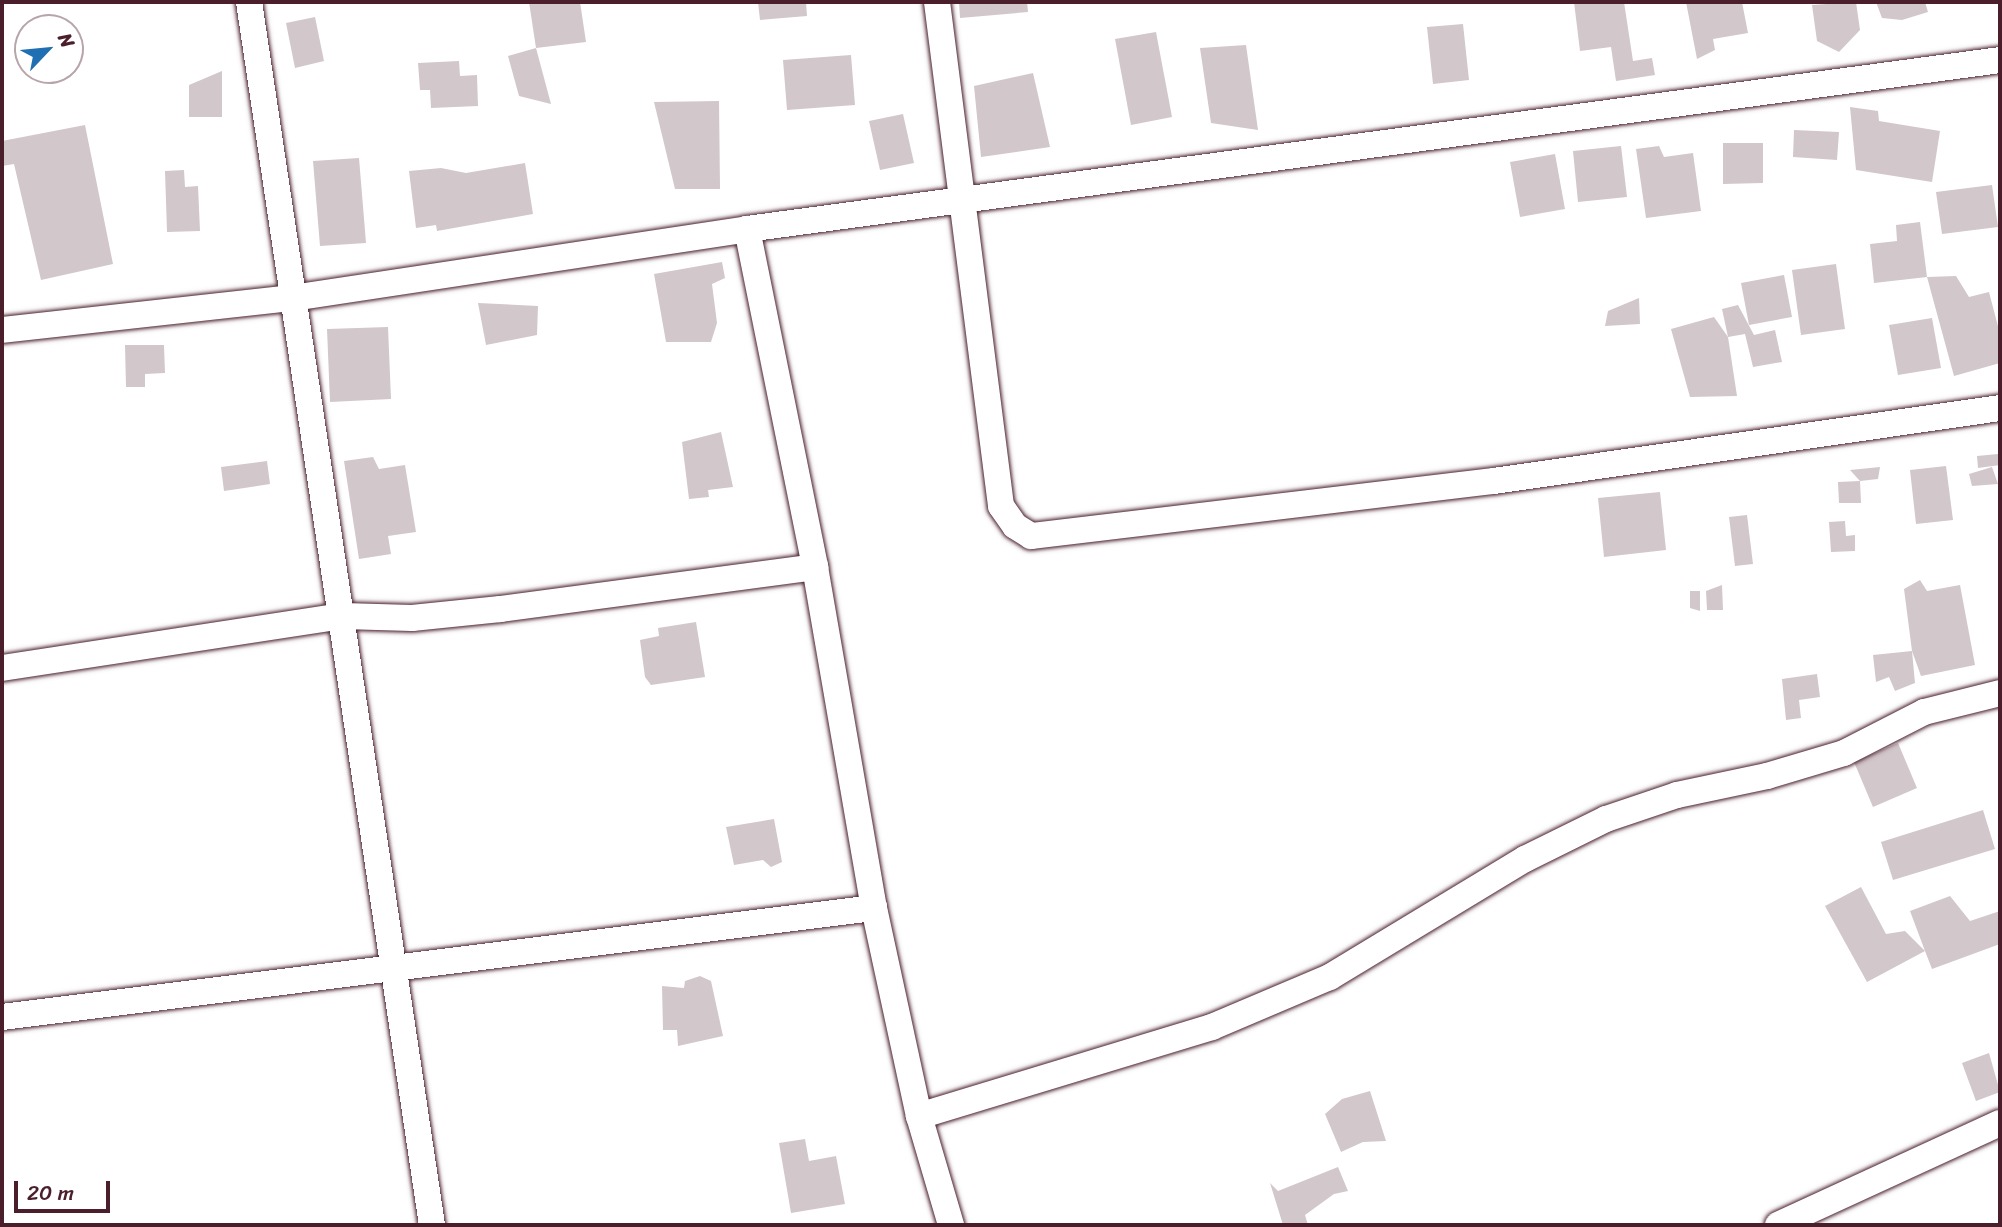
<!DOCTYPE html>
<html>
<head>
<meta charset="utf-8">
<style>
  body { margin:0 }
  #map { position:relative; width:2002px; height:1227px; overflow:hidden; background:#fff; font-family:Sriracha,sans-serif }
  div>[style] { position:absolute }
  .building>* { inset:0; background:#d2c7cb }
  .roads { filter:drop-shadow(0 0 2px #4a1f2b) drop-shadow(0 0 2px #4a1f2b) }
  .minor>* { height:26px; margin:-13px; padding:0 13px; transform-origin:13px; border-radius:13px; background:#fff }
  span { translate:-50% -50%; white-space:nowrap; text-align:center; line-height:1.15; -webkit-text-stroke:5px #fff; paint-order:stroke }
  .frame { position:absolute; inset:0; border:4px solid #4a1f2b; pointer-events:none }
  .north { position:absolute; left:14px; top:14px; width:70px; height:70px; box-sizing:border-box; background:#fff; border:2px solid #b7a5aa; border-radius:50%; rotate:64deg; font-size:19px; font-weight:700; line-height:28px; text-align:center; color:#4a1f2b }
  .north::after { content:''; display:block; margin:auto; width:24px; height:32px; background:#1f6fb2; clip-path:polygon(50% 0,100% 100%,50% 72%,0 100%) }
  .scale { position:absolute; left:14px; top:1181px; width:96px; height:32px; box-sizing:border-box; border:4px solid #4a1f2b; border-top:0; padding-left:9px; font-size:21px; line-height:24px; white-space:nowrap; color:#4a1f2b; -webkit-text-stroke:5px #fff; paint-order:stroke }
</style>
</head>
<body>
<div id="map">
  <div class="building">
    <div style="clip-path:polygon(529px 2px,580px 2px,586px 42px,536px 48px)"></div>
    <div style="clip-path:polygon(758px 2px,806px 2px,807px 16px,760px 20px)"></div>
    <div style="clip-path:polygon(959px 2px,1027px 2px,1028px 12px,960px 18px)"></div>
    <div style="clip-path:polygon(1574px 2px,1624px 2px,1633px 61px,1652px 58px,1655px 75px,1616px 81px,1611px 47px,1580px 51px)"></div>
    <div style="clip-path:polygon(1686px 2px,1742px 2px,1748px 33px,1713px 39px,1715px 50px,1697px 59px)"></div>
    <div style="clip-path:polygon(1856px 2px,1860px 30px,1839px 52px,1817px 41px,1812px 5px)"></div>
    <div style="clip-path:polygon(1876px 2px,1925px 2px,1928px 12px,1902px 20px,1882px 18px)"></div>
    <div style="clip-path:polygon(315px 17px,324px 61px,295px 68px,286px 23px)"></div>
    <div style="clip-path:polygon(1463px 24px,1469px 80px,1433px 84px,1427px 27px)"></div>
    <div style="clip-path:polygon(1156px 32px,1172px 117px,1131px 125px,1115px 39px)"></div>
    <div style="clip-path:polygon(1246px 45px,1258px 130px,1211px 123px,1200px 48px)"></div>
    <div style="clip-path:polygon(536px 48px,551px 104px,519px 96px,508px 56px)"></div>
    <div style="clip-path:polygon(851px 55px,855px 105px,787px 110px,783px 60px)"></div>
    <div style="clip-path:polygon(459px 61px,460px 76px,477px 75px,478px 106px,431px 108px,430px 90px,420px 90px,418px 63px)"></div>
    <div style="clip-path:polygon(222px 71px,222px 117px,189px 117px,189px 85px)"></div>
    <div style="clip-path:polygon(1033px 73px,1050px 147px,981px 157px,974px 86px)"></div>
    <div style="clip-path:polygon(719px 101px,720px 189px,675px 189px,654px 102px)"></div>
    <div style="clip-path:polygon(1850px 107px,1878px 111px,1879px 121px,1940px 131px,1932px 182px,1856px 170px)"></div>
    <div style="clip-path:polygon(903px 114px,914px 163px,880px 170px,869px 121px)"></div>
    <div style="clip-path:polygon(85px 125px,113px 264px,41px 280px,14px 164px,2px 166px,2px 141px)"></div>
    <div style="clip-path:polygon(1794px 130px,1839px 132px,1837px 160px,1793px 157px)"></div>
    <div style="clip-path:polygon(1723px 143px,1763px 143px,1763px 183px,1723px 184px)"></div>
    <div style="clip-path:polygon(1621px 146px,1627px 197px,1578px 202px,1573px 151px)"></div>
    <div style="clip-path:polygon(1659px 146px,1664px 157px,1693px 153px,1701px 211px,1646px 218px,1636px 149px)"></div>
    <div style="clip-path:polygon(1555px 154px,1565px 209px,1520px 217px,1510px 162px)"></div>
    <div style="clip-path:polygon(359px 158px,366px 243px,320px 246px,313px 161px)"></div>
    <div style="clip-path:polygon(525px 163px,533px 214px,437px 231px,436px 225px,416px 228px,409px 171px,441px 168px,466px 173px)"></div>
    <div style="clip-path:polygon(184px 170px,185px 187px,198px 186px,200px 231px,167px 232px,165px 171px)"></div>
    <div style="clip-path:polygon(1992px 185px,1998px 227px,1942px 234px,1936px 192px)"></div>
    <div style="clip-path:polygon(1920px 222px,1927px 277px,1956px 276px,1969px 297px,1989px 292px,2000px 334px,2000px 363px,1954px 376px,1927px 277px,1874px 283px,1870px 244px,1897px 241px,1896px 225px)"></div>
    <div style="clip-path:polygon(722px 262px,725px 278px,712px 284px,717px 323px,711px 342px,666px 342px,654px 274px)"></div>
    <div style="clip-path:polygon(1836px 264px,1845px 329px,1801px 335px,1792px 270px)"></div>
    <div style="clip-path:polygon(1784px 275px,1792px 317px,1749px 325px,1741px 283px)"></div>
    <div style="clip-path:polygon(1639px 298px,1640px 324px,1605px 326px,1608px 311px)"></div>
    <div style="clip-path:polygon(478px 303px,538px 306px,537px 335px,486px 345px)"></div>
    <div style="clip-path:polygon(1738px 305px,1754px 335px,1775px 330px,1782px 362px,1753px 367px,1745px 334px,1728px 337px,1722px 309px)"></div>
    <div style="clip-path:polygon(1714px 317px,1728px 337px,1737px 396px,1690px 397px,1671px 329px)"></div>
    <div style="clip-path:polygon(1932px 318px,1941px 368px,1898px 375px,1889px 325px)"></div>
    <div style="clip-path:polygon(388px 327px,391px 399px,330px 402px,327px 329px)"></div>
    <div style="clip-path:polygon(125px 345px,164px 345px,165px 373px,145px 374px,145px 387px,126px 387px)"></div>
    <div style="clip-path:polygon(721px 432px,733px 487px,708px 490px,709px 497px,689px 499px,682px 442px)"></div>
    <div style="clip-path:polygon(1998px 454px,2000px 465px,1978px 468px,1977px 456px)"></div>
    <div style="clip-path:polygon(373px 457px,379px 469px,405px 465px,416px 532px,388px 536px,391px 554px,359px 559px,344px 461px)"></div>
    <div style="clip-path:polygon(267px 461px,270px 484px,224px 491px,221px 467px)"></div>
    <div style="clip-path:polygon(1946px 466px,1953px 520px,1916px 524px,1910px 470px)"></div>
    <div style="clip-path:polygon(1880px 467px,1878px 479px,1860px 481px,1850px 470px)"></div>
    <div style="clip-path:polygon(1992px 467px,1998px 484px,1972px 486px,1969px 474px)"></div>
    <div style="clip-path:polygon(1860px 481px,1861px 503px,1839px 503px,1838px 482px)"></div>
    <div style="clip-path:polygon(1660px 492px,1666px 550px,1604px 557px,1598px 498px)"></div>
    <div style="clip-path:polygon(1747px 515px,1753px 564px,1735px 566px,1729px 517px)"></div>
    <div style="clip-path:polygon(1845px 521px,1846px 536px,1855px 535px,1855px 551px,1831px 552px,1829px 522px)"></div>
    <div style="clip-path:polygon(1920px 580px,1927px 591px,1960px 585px,1975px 665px,1921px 676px,1912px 651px,1904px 589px)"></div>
    <div style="clip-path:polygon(1722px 585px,1723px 610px,1707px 610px,1706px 591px)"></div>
    <div style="clip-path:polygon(1690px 591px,1700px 591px,1700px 611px,1690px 608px)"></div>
    <div style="clip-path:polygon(696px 622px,705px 677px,651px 685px,645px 677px,640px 640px,659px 636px,658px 628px)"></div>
    <div style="clip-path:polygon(1912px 651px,1915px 683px,1895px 691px,1889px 677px,1876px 682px,1873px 655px)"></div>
    <div style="clip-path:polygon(1817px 674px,1820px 697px,1799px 700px,1801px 718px,1786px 720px,1782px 679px)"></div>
    <div style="clip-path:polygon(1898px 743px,1917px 788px,1873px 807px,1854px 762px)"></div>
    <div style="clip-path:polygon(1983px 810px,1995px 849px,1893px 880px,1881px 842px)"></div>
    <div style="clip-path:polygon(774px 819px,782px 862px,771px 867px,763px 860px,734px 865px,726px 827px)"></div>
    <div style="clip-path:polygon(1861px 887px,1886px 934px,1905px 931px,1925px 951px,1910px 911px,1950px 896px,1970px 921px,2000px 911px,2000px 944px,1932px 969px,1925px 951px,1867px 982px,1825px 906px)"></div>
    <div style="clip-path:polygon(700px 976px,711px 981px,723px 1036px,678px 1046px,677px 1030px,663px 1030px,662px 986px,684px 988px,685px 981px)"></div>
    <div style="clip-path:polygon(1989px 1053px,2000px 1092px,1976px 1101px,1962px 1063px)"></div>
    <div style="clip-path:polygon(1370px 1091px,1386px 1141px,1363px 1142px,1341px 1152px,1325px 1114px,1342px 1099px)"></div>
    <div style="clip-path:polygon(805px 1139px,809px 1161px,836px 1156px,845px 1204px,791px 1213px,779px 1143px)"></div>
    <div style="clip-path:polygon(1338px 1167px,1348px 1191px,1334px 1194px,1305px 1215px,1308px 1225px,1283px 1225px,1270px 1183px,1278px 1191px)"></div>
  </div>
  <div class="roads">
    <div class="minor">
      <div style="left:249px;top:2px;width:1237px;rotate:81.49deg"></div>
      <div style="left:937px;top:2px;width:508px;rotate:82.76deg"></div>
      <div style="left:1001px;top:506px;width:24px;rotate:55deg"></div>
      <div style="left:1015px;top:526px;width:19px;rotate:32deg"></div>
      <div style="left:1031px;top:536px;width:466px;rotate:-6.8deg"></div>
      <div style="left:1494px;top:481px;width:511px;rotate:-8.21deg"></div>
      <div style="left:747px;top:229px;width:345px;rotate:78.6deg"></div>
      <div style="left:815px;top:567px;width:346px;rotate:80.2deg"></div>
      <div style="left:874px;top:908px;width:213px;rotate:77.8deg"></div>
      <div style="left:919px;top:1116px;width:114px;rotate:73.6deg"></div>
      <div style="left:2px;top:330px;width:293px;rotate:-6.3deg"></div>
      <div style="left:293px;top:298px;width:459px;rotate:-8.6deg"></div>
      <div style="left:747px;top:229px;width:1264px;rotate:-7.68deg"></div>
      <div style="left:2px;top:668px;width:345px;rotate:-8.7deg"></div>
      <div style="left:343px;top:616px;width:69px;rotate:1.7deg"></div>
      <div style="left:412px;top:618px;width:89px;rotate:-5.8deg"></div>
      <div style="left:501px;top:609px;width:317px;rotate:-7.6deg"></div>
      <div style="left:2px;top:1017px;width:879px;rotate:-7.13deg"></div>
      <div style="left:919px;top:1116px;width:306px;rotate:-16.9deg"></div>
      <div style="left:1212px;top:1027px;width:128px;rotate:-23deg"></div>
      <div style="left:1330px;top:977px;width:228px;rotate:-31.2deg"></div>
      <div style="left:1525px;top:859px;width:90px;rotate:-26.3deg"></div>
      <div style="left:1606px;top:819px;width:75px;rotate:-18.7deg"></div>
      <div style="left:1677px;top:795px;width:92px;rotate:-11.9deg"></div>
      <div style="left:1767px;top:776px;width:80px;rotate:-16.6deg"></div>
      <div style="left:1844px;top:753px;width:90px;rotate:-27.1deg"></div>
      <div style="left:1924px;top:712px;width:78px;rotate:-14deg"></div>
      <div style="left:1778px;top:1225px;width:244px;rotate:-24.7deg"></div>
    </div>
  </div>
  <div class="frame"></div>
  <div class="north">N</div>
  <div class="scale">20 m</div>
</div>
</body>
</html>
